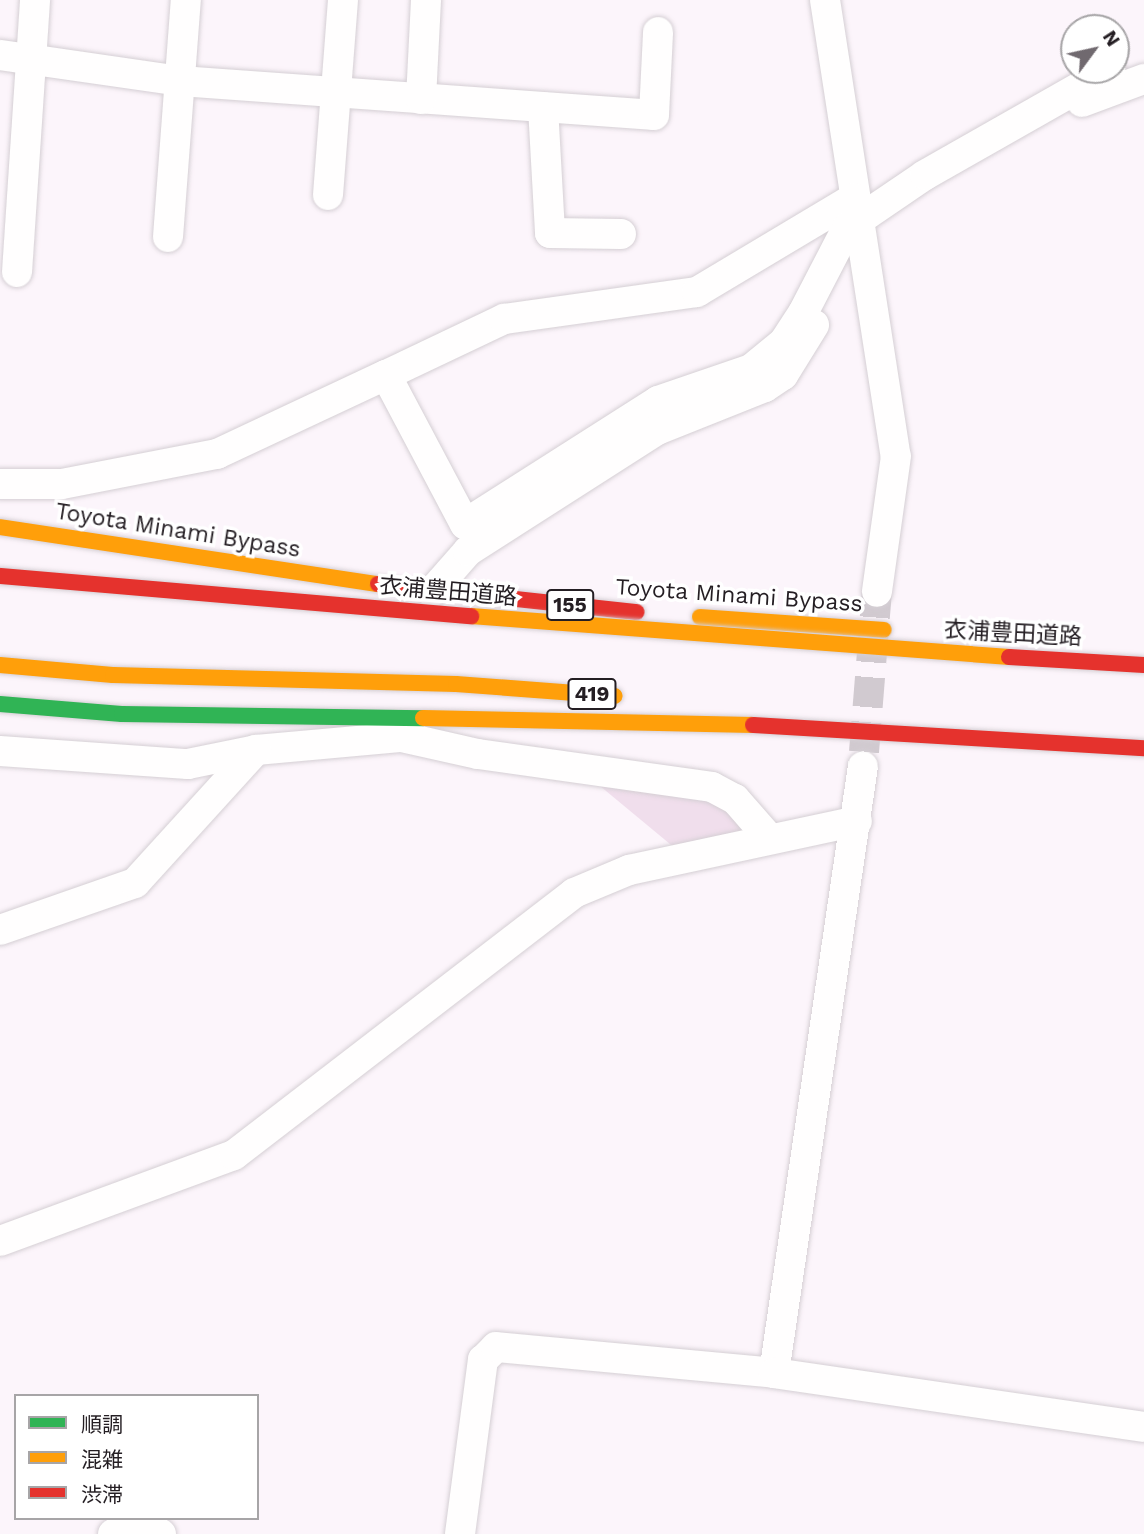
<!DOCTYPE html>
<html>
<head>
<meta charset="utf-8">
<style>
  body { margin:0 }
  #map { position:relative; width:1144px; height:1534px; overflow:hidden; background:#fcf5fb; font-family:"Work Sans","Noto Sans JP",sans-serif }
  div>[style] { position:absolute }
  .green>* { inset:0; background:#f0deec }
  .street-tunnel>* { height:30px; margin-top:-15px; transform-origin:0; background:repeating-linear-gradient(90deg,#d1cad0 0 30px,transparent 0 45px) }
  .roads { filter:drop-shadow(0 0 2px #d5cfd4) drop-shadow(0 0 2px #d5cfd4) }
  .street>* { height:30px; margin:-15px; padding:0 15px; transform-origin:15px; border-radius:15px; background:#fffefe }
  .fast>* { height:16px; margin:-8px; padding:0 8px; transform-origin:8px; border-radius:8px; background:#30b455 }
  .slow>* { height:16px; margin:-8px; padding:0 8px; transform-origin:8px; border-radius:8px; background:#ff9f0a }
  .jam>* { height:16px; margin:-8px; padding:0 8px; transform-origin:8px; border-radius:8px; background:#e5322d }
  .bridges { filter:drop-shadow(0 0 2px #d5cfd4) drop-shadow(0 0 2px #d5cfd4) }
  .slow-bridge>* { height:16px; margin:-8px; padding:0 8px; transform-origin:8px; border-radius:8px; background:#ff9f0a }
  .jam-bridge>* { height:16px; margin:-8px; padding:0 8px; transform-origin:8px; border-radius:8px; background:#e5322d }
  span { translate:-50% -50%; white-space:nowrap; text-align:center; line-height:1.15; -webkit-text-stroke:7px #fff; paint-order:stroke }
  .shield-label span { padding:2px 5px; background:#fff; border:2px solid; border-radius:5px; -webkit-text-stroke-width:0 }
  .shield-label { font-size:21px; color:#241e23; font-weight:700 }
  .street-label { font-size:23px; color:#241e23 }
  .legend { position:absolute; left:14px; top:1394px; width:245px; height:126px; box-sizing:border-box; background:#fff; border:2px solid #a7a5a7; margin:0; padding:9px 12px; list-style:none; font-size:21px; color:#241e23 }
  .legend li { display:flex; align-items:center; gap:14px; height:35px }
  .legend b { width:35px; border:2px solid #a7a5a7 }
  .north { position:absolute; left:1060px; top:14px; width:70px; height:70px; box-sizing:border-box; background:#fff; border:2px solid #a7a5a7; border-radius:50%; rotate:57deg; font-size:19px; font-weight:700; line-height:28px; text-align:center; color:#241e23 }
  .north::after { content:''; display:block; margin:auto; width:24px; height:32px; background:#70696f; clip-path:polygon(50% 0,100% 100%,50% 72%,0 100%) }
</style>
</head>
<body>
<div id="map">
  <div class="green">
    <div style="clip-path:polygon(600px 786px,704px 794px,746px 826px,741px 837px,676px 849px)"></div>
  </div>
  <div class="street-tunnel">
    <div style="left:864px;top:752px;width:161px;rotate:-85.4deg"></div>
  </div>
  <div class="roads">
    <div class="street">
      <div style="left:825px;top:0;width:461px;rotate:81.2deg"></div>
      <div style="left:896px;top:456px;width:137px;rotate:98deg"></div>
      <div style="left:0;top:55px;width:183px;rotate:8.2deg"></div>
      <div style="left:181px;top:81px;width:474px;rotate:4.1deg"></div>
      <div style="left:654px;top:115px;width:83px;rotate:-87.2deg"></div>
      <div style="left:421px;top:99px;width:99px;rotate:-87.1deg"></div>
      <div style="left:1082px;top:102px;width:66px;rotate:-20.4deg"></div>
      <div style="left:543px;top:107px;width:126px;rotate:86.8deg"></div>
      <div style="left:550px;top:233px;width:71px;rotate:0.8deg"></div>
      <div style="left:328px;top:195px;width:196px;rotate:-85.6deg"></div>
      <div style="left:168px;top:237px;width:238px;rotate:-85.7deg"></div>
      <div style="left:17px;top:272px;width:273px;rotate:-86.2deg"></div>
      <div style="left:386px;top:375px;width:131px;rotate:-25.4deg"></div>
      <div style="left:504px;top:319px;width:195px;rotate:-8deg"></div>
      <div style="left:697px;top:292px;width:183px;rotate:-30.9deg"></div>
      <div style="left:0;top:484px;width:62px"></div>
      <div style="left:62px;top:484px;width:158px;rotate:-11deg"></div>
      <div style="left:217px;top:454px;width:187px;rotate:-25.1deg"></div>
      <div style="left:386px;top:375px;width:169px;rotate:62.1deg"></div>
      <div style="left:465px;top:524px;width:229px;rotate:-32.5deg"></div>
      <div style="left:658px;top:401px;width:98px;rotate:-19deg"></div>
      <div style="left:751px;top:369px;width:43px;rotate:-39.3deg"></div>
      <div style="left:784px;top:342px;width:35px;rotate:-57deg"></div>
      <div style="left:803px;top:313px;width:96px;rotate:-62.6deg"></div>
      <div style="left:847px;top:228px;width:94px;rotate:-34.2deg"></div>
      <div style="left:925px;top:175px;width:213px;rotate:-29.6deg"></div>
      <div style="left:432px;top:592px;width:55px;rotate:-48.7deg"></div>
      <div style="left:468px;top:551px;width:224px;rotate:-32.6deg"></div>
      <div style="left:657px;top:430px;width:116px;rotate:-21.7deg"></div>
      <div style="left:765px;top:387px;width:22px;rotate:-34deg"></div>
      <div style="left:783px;top:375px;width:59px;rotate:-58.2deg"></div>
      <div style="left:0;top:751px;width:188px;rotate:4deg"></div>
      <div style="left:188px;top:764px;width:69px;rotate:-11.6deg"></div>
      <div style="left:256px;top:750px;width:147px;rotate:-5.1deg"></div>
      <div style="left:402px;top:737px;width:78px;rotate:12.6deg"></div>
      <div style="left:478px;top:754px;width:236px;rotate:8deg"></div>
      <div style="left:712px;top:787px;width:26px;rotate:28deg"></div>
      <div style="left:735px;top:799px;width:52px;rotate:48.9deg"></div>
      <div style="left:0;top:930px;width:143px;rotate:-19.2deg"></div>
      <div style="left:135px;top:883px;width:180px;rotate:-47.7deg"></div>
      <div style="left:0;top:1241px;width:249px;rotate:-20.2deg"></div>
      <div style="left:234px;top:1155px;width:429px;rotate:-37.6deg"></div>
      <div style="left:574px;top:893px;width:60px;rotate:-22.7deg"></div>
      <div style="left:629px;top:870px;width:233px;rotate:-12.1deg"></div>
      <div style="left:774px;top:1373px;width:613px;rotate:-81.66deg"></div>
      <div style="left:113px;top:1534px;width:48px"></div>
      <div style="left:460px;top:1534px;width:176px;rotate:-82.5deg"></div>
      <div style="left:483px;top:1360px;width:18px;rotate:-45deg"></div>
      <div style="left:496px;top:1347px;width:279px;rotate:5.3deg"></div>
      <div style="left:774px;top:1373px;width:374px;rotate:8.3deg"></div>
    </div>
    <div class="fast">
      <div style="left:0;top:704px;width:122px;rotate:4.7deg"></div>
      <div style="left:122px;top:714px;width:301px;rotate:0.8deg"></div>
    </div>
    <div class="slow">
      <div style="left:0;top:527px;width:382px;rotate:8.6deg"></div>
      <div style="left:700px;top:617px;width:184px;rotate:4deg"></div>
      <div style="left:0;top:665px;width:113px;rotate:5.1deg"></div>
      <div style="left:113px;top:675px;width:343px;rotate:1.5deg"></div>
      <div style="left:456px;top:684px;width:159px;rotate:4.3deg"></div>
      <div style="left:423px;top:718px;width:330px;rotate:1.2deg"></div>
    </div>
    <div class="jam">
      <div style="left:378px;top:584px;width:260px;rotate:6.2deg"></div>
      <div style="left:753px;top:725px;width:392px;rotate:3.4deg"></div>
    </div>
  </div>
  <div class="bridges">
    <div class="slow-bridge">
      <div style="left:471px;top:616px;width:540px;rotate:4.36deg"></div>
    </div>
    <div class="jam-bridge">
      <div style="left:0;top:576px;width:473px;rotate:4.9deg"></div>
      <div style="left:1009px;top:657px;width:135px;rotate:3.4deg"></div>
    </div>
  </div>
  <div class="shield-label">
    <span style="left:570px;top:605px">155</span>
    <span style="left:592px;top:694px">419</span>
  </div>
  <div class="street-label">
    <span style="left:178px;top:531px;rotate:9deg">Toyota Minami Bypass</span>
    <span style="left:448px;top:592px;rotate:5deg">衣浦豊田道路</span>
    <span style="left:739px;top:596px;rotate:4deg">Toyota Minami Bypass</span>
    <span style="left:1013px;top:634px;rotate:3deg">衣浦豊田道路</span>
  </div>
  <ul class="legend">
  <li><b style="height:9px;background:#30b455"></b>順調</li>
  <li><b style="height:9px;background:#ff9f0a"></b>混雑</li>
  <li><b style="height:9px;background:#e5322d"></b>渋滞</li>
  </ul>
  <div class="north">N</div>
</div>
</body>
</html>
